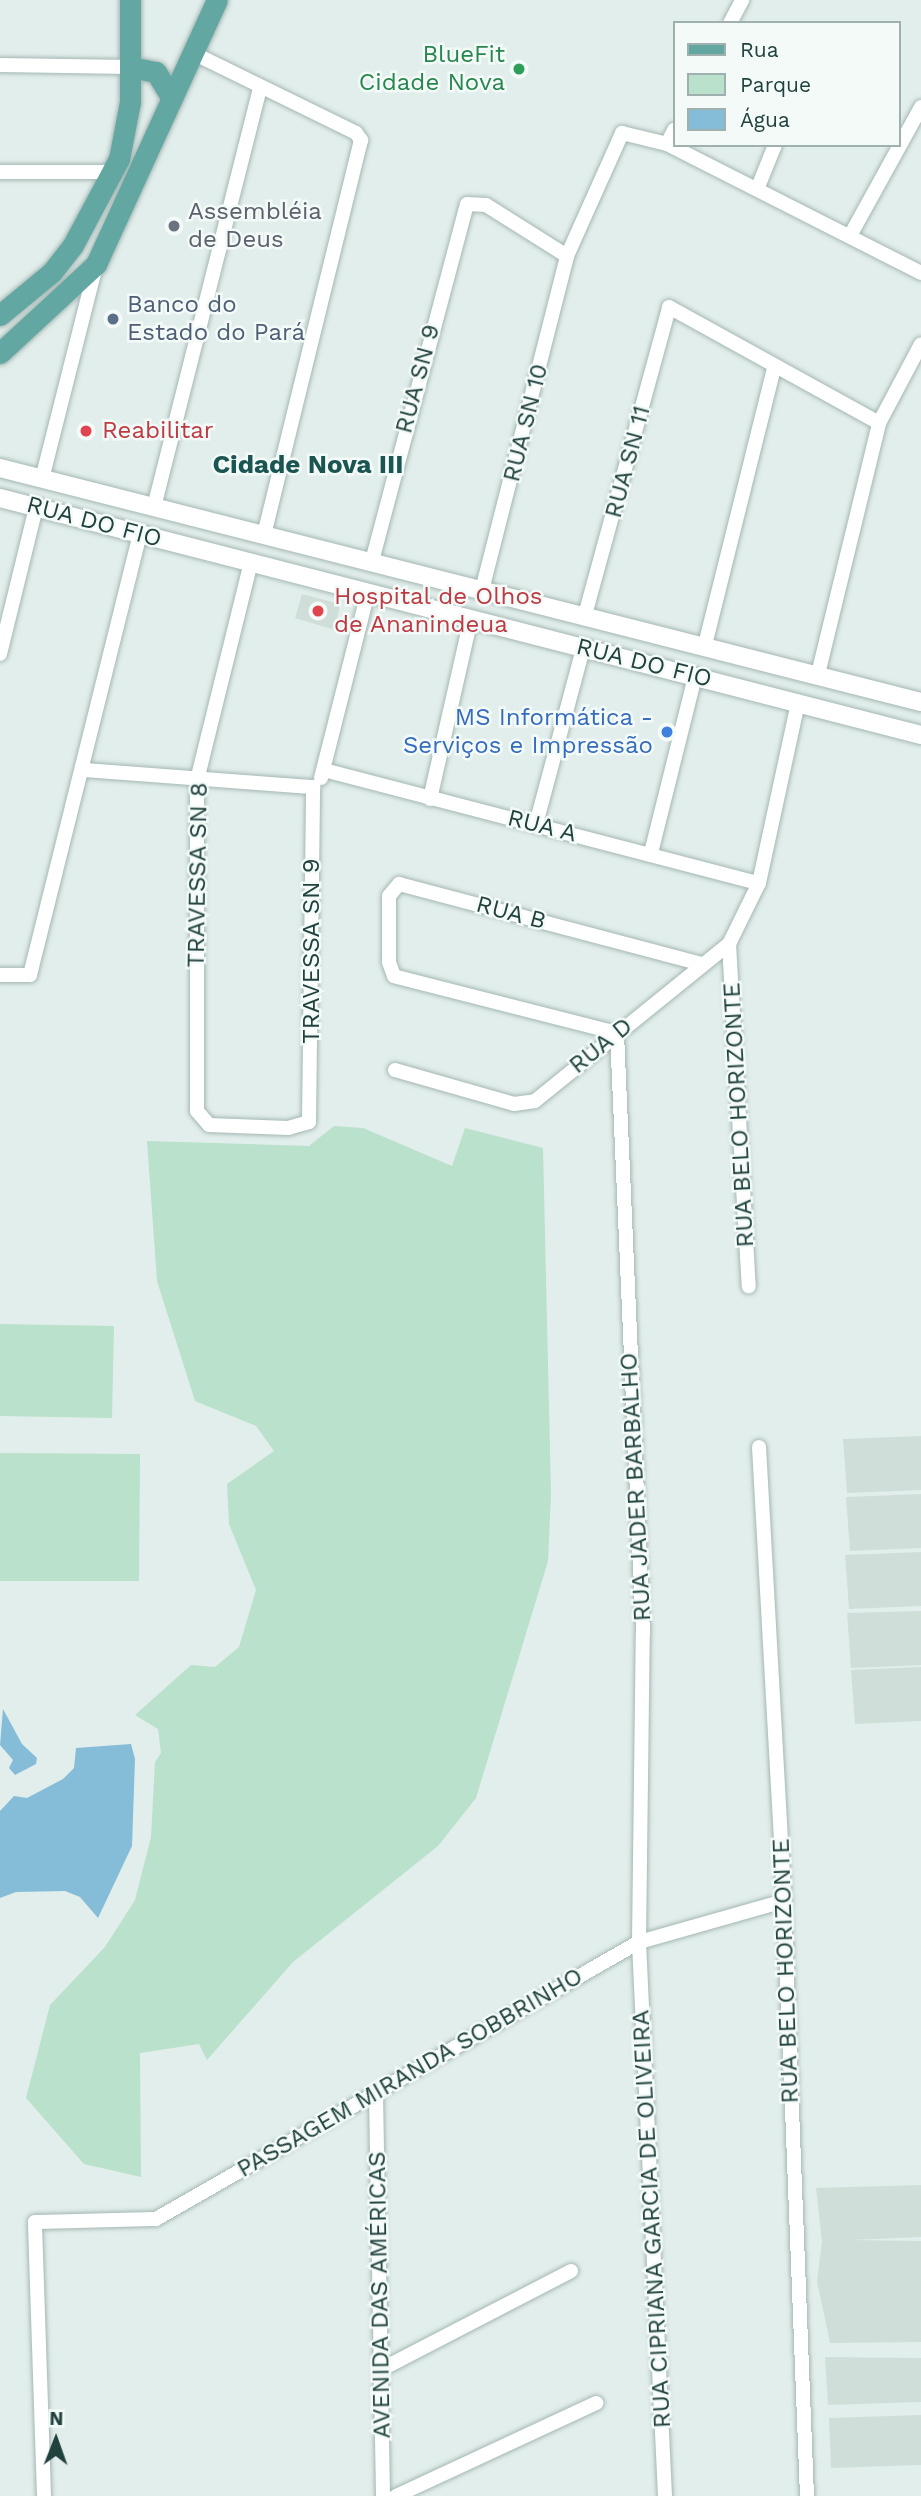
<!DOCTYPE html>
<html>
<head>
<meta charset="utf-8">
<style>
  body { margin:0 }
  #map { position:relative; width:921px; height:2496px; overflow:hidden; background:#e2eeeb; font-family:"Work Sans",sans-serif }
  div>[style] { position:absolute }
  .built>* { inset:0; background:#d0deda }
  .green>* { inset:0; background:#b9e1cb }
  .water>* { inset:0; background:#85bcd8 }
  .roads { filter:drop-shadow(0 0 2px #a4b7b4) drop-shadow(0 0 2px #a4b7b4) }
  .minor>* { height:14px; margin:-7px; padding:0 7px; transform-origin:7px; border-radius:7px; background:#fff }
  .tertiary>* { height:18px; margin:-9px; padding:0 9px; transform-origin:9px; border-radius:9px; background:#fff }
  .primary>* { height:21px; margin:-10.5px; padding:0 10.5px; transform-origin:10.5px; border-radius:10.5px; background:#63a7a2 }
  .dots>* { width:19px; height:19px; translate:-50% -50%; box-sizing:border-box; border:4px solid #f3faf8; border-radius:50% }
  span { translate:-50% -50%; white-space:nowrap; text-align:center; line-height:1.15; -webkit-text-stroke:5px #f3faf8; paint-order:stroke }
  .leisure-label { font-size:24px; color:#27864d }
  .right { translate:-100% -50%; text-align:right }
  .worship-label { font-size:24px; color:#5b616d }
  .left { translate:0 -50%; text-align:left }
  .service-label { font-size:24px; color:#4e5e75 }
  .street-label { font-size:24px; color:#20413e }
  .health-label { font-size:24px; color:#be3a42 }
  .shop-label { font-size:24px; color:#366cbe }
  .neighbourhood-label { font-size:26px; color:#1a5551; font-weight:700 }
  .legend { position:absolute; left:673px; top:21px; width:228px; height:126px; box-sizing:border-box; background:#f3faf8; border:2px solid #9fb0ae; margin:0; padding:9px 12px; list-style:none; font-size:21px; color:#20413e }
  .legend li { display:flex; align-items:center; gap:14px; height:35px }
  .legend b { width:35px; border:2px solid #9fb0ae }
  .north { position:absolute; left:21px; top:2405px; width:70px; height:70px; -webkit-text-stroke:5px #f3faf8; paint-order:stroke; rotate:1deg; font-size:19px; font-weight:700; line-height:28px; text-align:center; color:#20413e }
  .north::after { content:''; display:block; margin:auto; width:24px; height:32px; background:#20413e; clip-path:polygon(50% 0,100% 100%,50% 72%,0 100%) }
</style>
</head>
<body>
<div id="map">
  <div class="built">
    <div style="clip-path:polygon(302px 594px,340px 604px,335px 630px,295px 618px)"></div>
    <div style="clip-path:polygon(921px 1436px,921px 1490px,847px 1493px,843px 1439px)"></div>
    <div style="clip-path:polygon(921px 1494px,921px 1548px,850px 1551px,846px 1497px)"></div>
    <div style="clip-path:polygon(921px 1552px,921px 1606px,849px 1609px,845px 1555px)"></div>
    <div style="clip-path:polygon(921px 1611px,921px 1665px,851px 1668px,847px 1613px)"></div>
    <div style="clip-path:polygon(921px 1667px,921px 1721px,855px 1724px,851px 1670px)"></div>
    <div style="clip-path:polygon(921px 2185px,921px 2237px,851px 2240px,921px 2241px,921px 2342px,830px 2343px,817px 2281px,822px 2241px,816px 2188px)"></div>
    <div style="clip-path:polygon(825px 2357px,921px 2358px,921px 2402px,828px 2405px)"></div>
    <div style="clip-path:polygon(921px 2415px,921px 2465px,831px 2468px,829px 2418px)"></div>
  </div>
  <div class="green">
    <div style="clip-path:polygon(334px 1126px,363px 1128px,452px 1166px,465px 1128px,543px 1148px,551px 1494px,548px 1561px,476px 1798px,438px 1846px,293px 1962px,207px 2060px,199px 2044px,140px 2053px,141px 2177px,84px 2164px,26px 2098px,50px 2005px,105px 1947px,135px 1900px,151px 1837px,155px 1762px,161px 1753px,158px 1729px,135px 1715px,191px 1665px,215px 1667px,239px 1647px,256px 1590px,229px 1524px,227px 1484px,274px 1451px,256px 1426px,195px 1401px,157px 1281px,147px 1141px,309px 1146px)"></div>
    <div style="clip-path:polygon(0 1324px,114px 1326px,112px 1418px,0 1416px)"></div>
    <div style="clip-path:polygon(0 1453px,140px 1454px,139px 1581px,0 1581px)"></div>
  </div>
  <div class="water">
    <div style="clip-path:polygon(3px 1709px,22px 1744px,37px 1758px,36px 1764px,15px 1775px,9px 1768px,13px 1760px,0 1745px)"></div>
    <div style="clip-path:polygon(131px 1744px,135px 1759px,132px 1846px,98px 1918px,80px 1897px,65px 1891px,16px 1892px,0 1898px,0 1811px,14px 1796px,27px 1798px,63px 1779px,74px 1768px,76px 1748px)"></div>
  </div>
  <div class="roads">
    <div class="minor">
      <div style="left:730px;top:23px;width:26px;rotate:-62deg"></div>
      <div style="left:195px;top:54px;width:179px;rotate:26.1deg"></div>
      <div style="left:356px;top:133px;width:9px;rotate:54deg"></div>
      <div style="left:361px;top:140px;width:407px;rotate:103.8deg"></div>
      <div style="left:0;top:65px;width:130px;rotate:0.9deg"></div>
      <div style="left:667px;top:144px;width:16px;rotate:-63deg"></div>
      <div style="left:0;top:172px;width:113px"></div>
      <div style="left:758px;top:187px;width:45px;rotate:-68deg"></div>
      <div style="left:851px;top:234px;width:145px;rotate:-61.1deg"></div>
      <div style="left:42px;top:479px;width:220px;rotate:-75.8deg"></div>
      <div style="left:154px;top:507px;width:433px;rotate:-75.8deg"></div>
      <div style="left:372px;top:561px;width:369px;rotate:-75.1deg"></div>
      <div style="left:467px;top:204px;width:19px;rotate:3deg"></div>
      <div style="left:486px;top:205px;width:96px;rotate:32.2deg"></div>
      <div style="left:251px;top:562px;width:225px;rotate:103.9deg"></div>
      <div style="left:197px;top:780px;width:331px;rotate:90deg"></div>
      <div style="left:197px;top:1111px;width:18px;rotate:49deg"></div>
      <div style="left:209px;top:1125px;width:79px;rotate:2.2deg"></div>
      <div style="left:288px;top:1128px;width:22px;rotate:-16deg"></div>
      <div style="left:309px;top:1122px;width:335px;rotate:-89.3deg"></div>
      <div style="left:482px;top:590px;width:345px;rotate:-75.7deg"></div>
      <div style="left:567px;top:256px;width:135px;rotate:-65.9deg"></div>
      <div style="left:622px;top:133px;width:46px;rotate:13.7deg"></div>
      <div style="left:667px;top:144px;width:285px;rotate:26.9deg"></div>
      <div style="left:585px;top:615px;width:319px;rotate:-74.7deg"></div>
      <div style="left:669px;top:307px;width:240px;rotate:28.9deg"></div>
      <div style="left:705px;top:645px;width:284px;rotate:-76deg"></div>
      <div style="left:0;top:654px;width:151px;rotate:-76.2deg"></div>
      <div style="left:818px;top:674px;width:258px;rotate:-76.3deg"></div>
      <div style="left:879px;top:423px;width:89px;rotate:-62deg"></div>
      <div style="left:85px;top:770px;width:229px;rotate:4.3deg"></div>
      <div style="left:324px;top:770px;width:449px;rotate:14.6deg"></div>
      <div style="left:321px;top:778px;width:192px;rotate:-75.8deg"></div>
      <div style="left:430px;top:799px;width:185px;rotate:-77.2deg"></div>
      <div style="left:536px;top:824px;width:182px;rotate:-75deg"></div>
      <div style="left:651px;top:853px;width:181px;rotate:-76deg"></div>
      <div style="left:729px;top:944px;width:343px;rotate:86.7deg"></div>
      <div style="left:0;top:975px;width:30px"></div>
      <div style="left:30px;top:975px;width:454px;rotate:-76deg"></div>
      <div style="left:395px;top:1070px;width:124px;rotate:15.9deg"></div>
      <div style="left:514px;top:1104px;width:21px;rotate:-8deg"></div>
      <div style="left:535px;top:1101px;width:250px;rotate:-39deg"></div>
      <div style="left:729px;top:944px;width:68px;rotate:-63.8deg"></div>
      <div style="left:759px;top:883px;width:184px;rotate:-77.8deg"></div>
      <div style="left:759px;top:1447px;width:455px;rotate:86.8deg"></div>
      <div style="left:784px;top:1901px;width:595px;rotate:87.79deg"></div>
      <div style="left:376px;top:2094px;width:402px;rotate:89deg"></div>
      <div style="left:382px;top:2369px;width:213px;rotate:-27.4deg"></div>
      <div style="left:44px;top:2496px;width:274px;rotate:-91.9deg"></div>
      <div style="left:35px;top:2222px;width:121px;rotate:-1.4deg"></div>
      <div style="left:156px;top:2219px;width:557px;rotate:-29.83deg"></div>
      <div style="left:639px;top:1942px;width:151px;rotate:-15.8deg"></div>
      <div style="left:396px;top:2496px;width:221px;rotate:-24.9deg"></div>
      <div style="left:665px;top:2496px;width:555px;rotate:-92.69deg"></div>
      <div style="left:639px;top:1942px;width:309px;rotate:-89.3deg"></div>
      <div style="left:643px;top:1633px;width:601px;rotate:-92.48deg"></div>
      <div style="left:617px;top:1033px;width:230px;rotate:-165.7deg"></div>
      <div style="left:394px;top:976px;width:15px;rotate:-110deg"></div>
      <div style="left:389px;top:962px;width:66px;rotate:-90deg"></div>
      <div style="left:389px;top:896px;width:16px;rotate:-50deg"></div>
      <div style="left:399px;top:884px;width:313px;rotate:14.8deg"></div>
    </div>
    <div class="tertiary">
      <div style="left:0;top:468px;width:950px;rotate:14.26deg"></div>
      <div style="left:0;top:498px;width:951px;rotate:14.43deg"></div>
    </div>
    <div class="primary">
      <div style="left:130px;top:67px;width:26px;rotate:11deg"></div>
      <div style="left:156px;top:72px;width:31px;rotate:59deg"></div>
      <div style="left:0;top:315px;width:67px;rotate:-39.6deg"></div>
      <div style="left:52px;top:272px;width:34px;rotate:-52deg"></div>
      <div style="left:73px;top:245px;width:98px;rotate:-61.9deg"></div>
      <div style="left:119px;top:159px;width:58px;rotate:-79.1deg"></div>
      <div style="left:130px;top:102px;width:102px;rotate:-90deg"></div>
      <div style="left:0;top:353px;width:131px;rotate:-42.8deg"></div>
      <div style="left:96px;top:264px;width:290px;rotate:-65.4deg"></div>
    </div>
  </div>
  <div class="dots">
    <div style="left:519px;top:69px;background:#2e9e5b"></div>
    <div style="left:174px;top:226px;background:#6b7280"></div>
    <div style="left:113px;top:319px;background:#5c6f8a"></div>
    <div style="left:86px;top:431px;background:#e0444e"></div>
    <div style="left:318px;top:611px;background:#e0444e"></div>
    <div style="left:667px;top:732px;background:#3f7fe0"></div>
  </div>
  <div class="leisure-label">
    <span class="right" style="left:505px;top:69px">BlueFit<br>Cidade Nova</span>
  </div>
  <div class="worship-label">
    <span class="left" style="left:188px;top:226px">Assembléia<br>de Deus</span>
  </div>
  <div class="service-label">
    <span class="left" style="left:127px;top:319px">Banco do<br>Estado do Pará</span>
  </div>
  <div class="street-label">
    <span style="left:418px;top:379px;rotate:-75deg">RUA SN 9</span>
    <span style="left:526px;top:423px;rotate:-76deg">RUA SN 10</span>
    <span style="left:628px;top:462px;rotate:-75deg">RUA SN 11</span>
    <span style="left:94px;top:522px;rotate:15deg">RUA DO FIO</span>
    <span style="left:644px;top:663px;rotate:14deg">RUA DO FIO</span>
    <span style="left:542px;top:826px;rotate:14deg">RUA A</span>
    <span style="left:198px;top:875px;rotate:-89deg">TRAVESSA SN 8</span>
    <span style="left:511px;top:913px;rotate:15deg">RUA B</span>
    <span style="left:312px;top:951px;rotate:-90deg">TRAVESSA SN 9</span>
    <span style="left:601px;top:1046px;rotate:-39deg">RUA D</span>
    <span style="left:739px;top:1115px;rotate:-93deg">RUA BELO HORIZONTE</span>
    <span style="left:636px;top:1487px;rotate:-93deg">RUA JADER BARBALHO</span>
    <span style="left:786px;top:1971px;rotate:-92deg">RUA BELO HORIZONTE</span>
    <span style="left:410px;top:2073px;rotate:-30deg">PASSAGEM MIRANDA SOBBRINHO</span>
    <span style="left:652px;top:2219px;rotate:-93deg">RUA CIPRIANA GARCIA DE OLIVEIRA</span>
    <span style="left:380px;top:2295px;rotate:-91deg">AVENIDA DAS AMÉRICAS</span>
  </div>
  <div class="health-label">
    <span class="left" style="left:102px;top:431px">Reabilitar</span>
    <span class="left" style="left:334px;top:611px">Hospital de Olhos<br>de Ananindeua</span>
  </div>
  <div class="shop-label">
    <span class="right" style="left:653px;top:732px">MS Informática -<br>Serviços e Impressão</span>
  </div>
  <div class="neighbourhood-label">
    <span style="left:308px;top:465px">Cidade Nova III</span>
  </div>
  <ul class="legend">
  <li><b style="height:9px;background:#63a7a2"></b>Rua</li>
  <li><b style="height:19px;background:#b9e1cb"></b>Parque</li>
  <li><b style="height:19px;background:#85bcd8"></b>Água</li>
  </ul>
  <div class="north">N</div>
</div>
</body>
</html>
